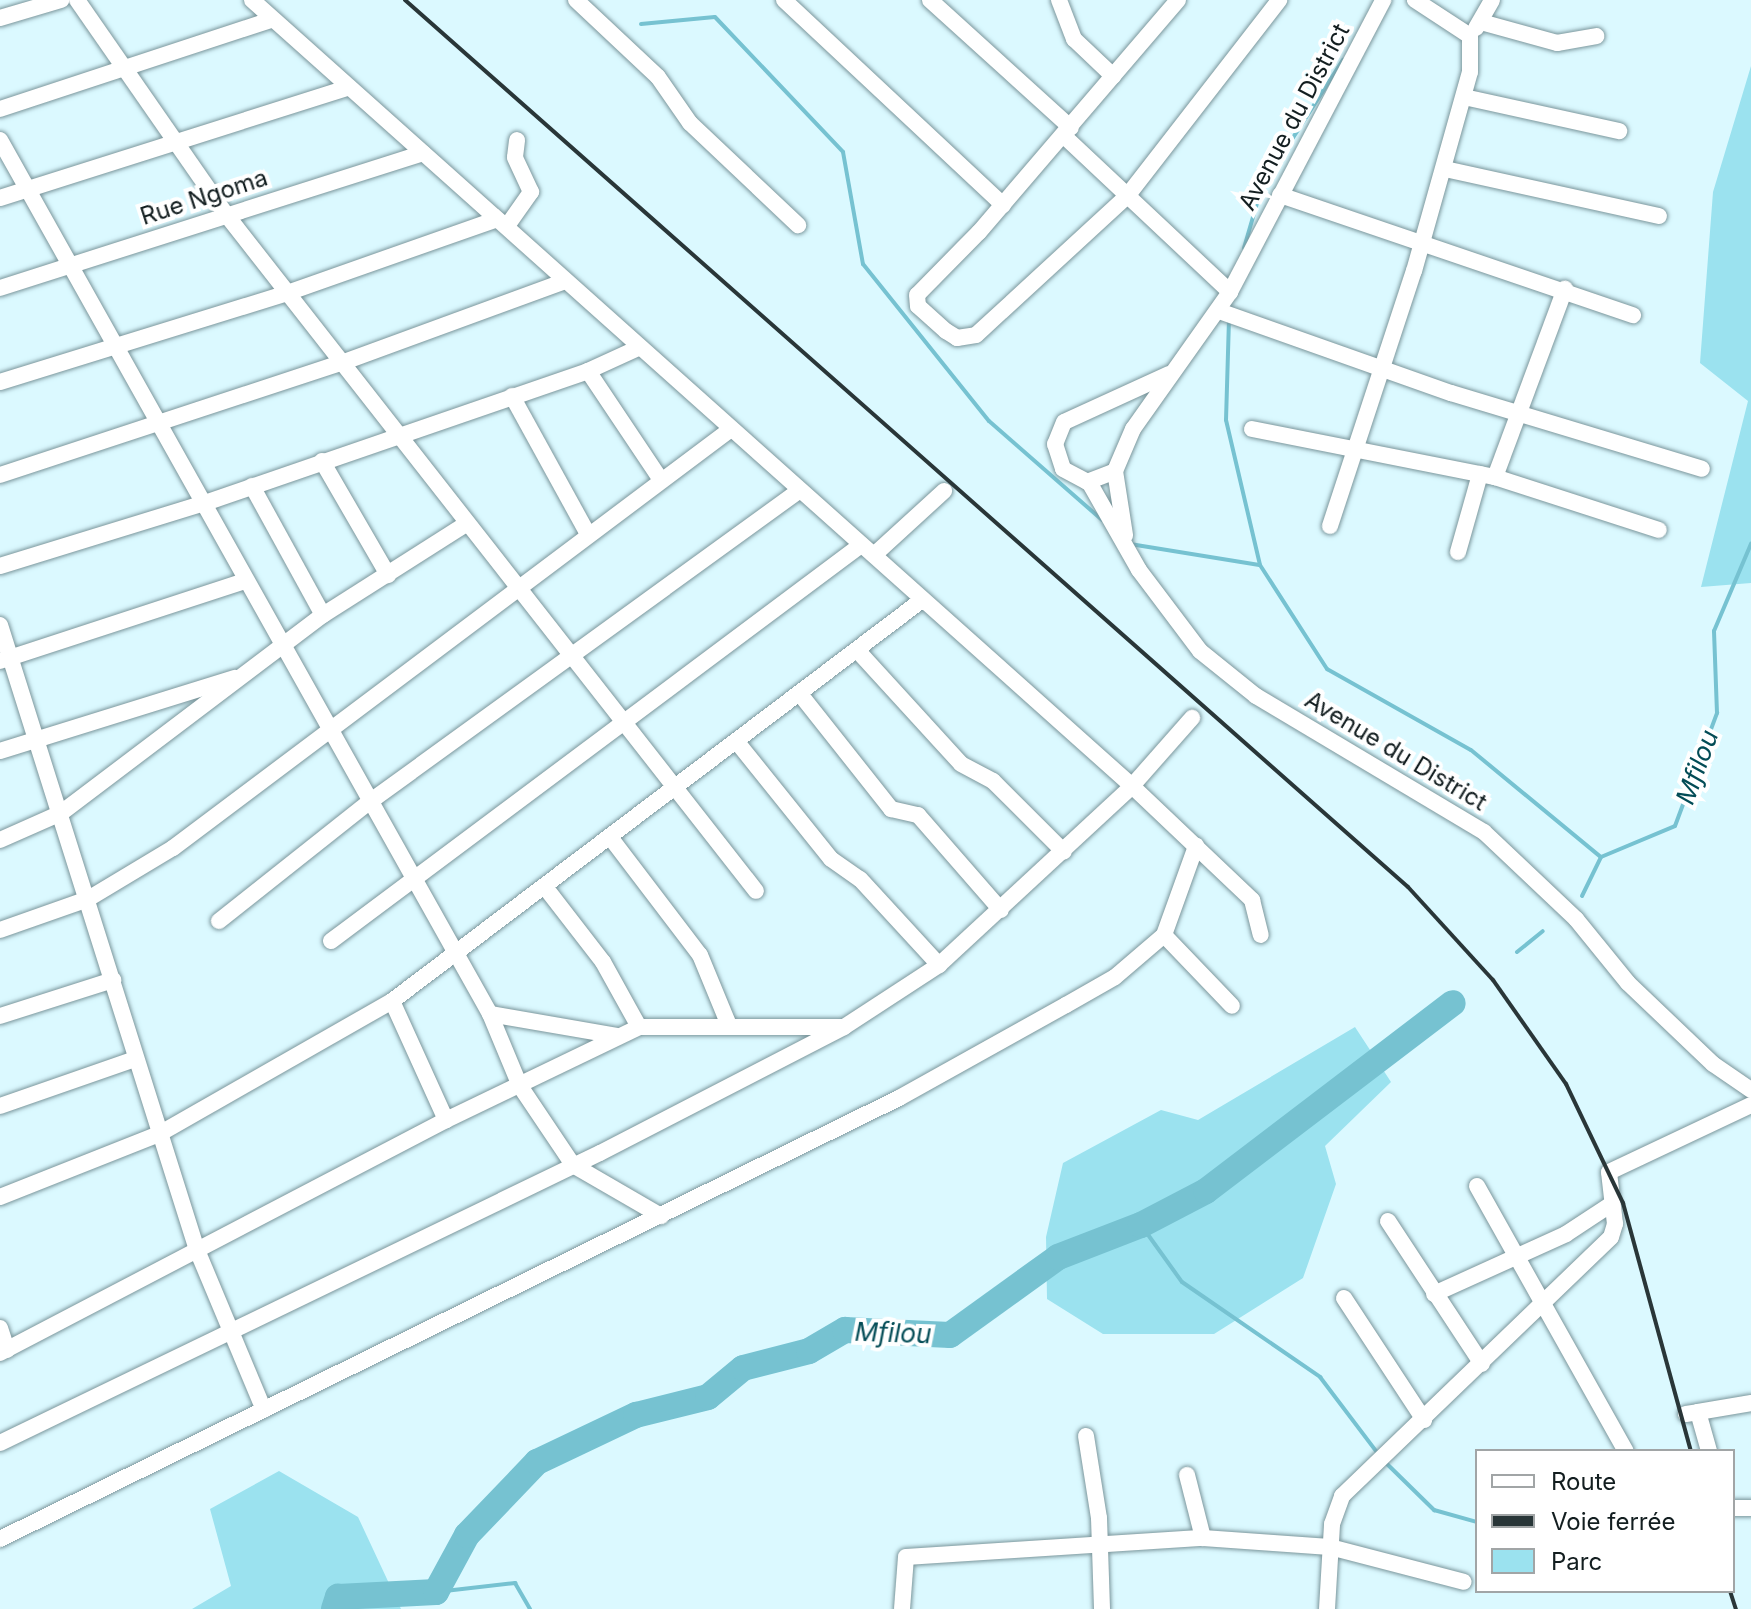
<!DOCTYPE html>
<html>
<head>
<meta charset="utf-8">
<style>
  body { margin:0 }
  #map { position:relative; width:1751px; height:1609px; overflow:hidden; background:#dbf9ff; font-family:Inter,sans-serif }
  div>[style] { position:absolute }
  .green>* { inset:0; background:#9be2ef }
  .stream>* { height:4px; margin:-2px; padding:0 2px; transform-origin:2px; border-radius:2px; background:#76c2d1 }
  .river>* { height:26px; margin:-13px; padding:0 13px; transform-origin:13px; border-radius:13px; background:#76c2d1 }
  .roads { filter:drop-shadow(0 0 2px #7b969c) drop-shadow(0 0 2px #7b969c) }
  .minor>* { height:16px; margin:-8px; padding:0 8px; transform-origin:8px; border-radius:8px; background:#fff }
  .rail>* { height:4px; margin:-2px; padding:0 2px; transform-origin:2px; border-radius:2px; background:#293638 }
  span { translate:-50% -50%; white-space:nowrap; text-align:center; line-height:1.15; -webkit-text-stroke:8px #fff; paint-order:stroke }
  .street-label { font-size:24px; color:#131e20 }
  .water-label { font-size:26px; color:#034c56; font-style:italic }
  .legend { position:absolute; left:1475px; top:1449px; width:260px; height:144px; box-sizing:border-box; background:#fff; border:2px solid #a1a5a6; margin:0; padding:10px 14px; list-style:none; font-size:24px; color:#131e20 }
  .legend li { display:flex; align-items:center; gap:16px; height:40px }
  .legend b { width:40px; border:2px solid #a1a5a6 }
</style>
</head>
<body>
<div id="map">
  <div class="green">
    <div style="clip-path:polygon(1751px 66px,1751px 583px,1701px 587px,1748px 401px,1700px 363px,1713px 192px)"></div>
    <div style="clip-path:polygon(1355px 1027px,1391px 1082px,1325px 1146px,1336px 1184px,1303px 1278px,1214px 1334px,1103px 1334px,1047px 1299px,1046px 1237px,1063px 1163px,1161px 1110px,1198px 1120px)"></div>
    <div style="clip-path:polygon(279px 1471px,358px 1517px,401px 1609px,192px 1609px,231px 1586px,210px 1509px)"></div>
  </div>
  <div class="stream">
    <div style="left:641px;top:24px;width:74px;rotate:-5.4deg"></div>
    <div style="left:715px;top:17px;width:186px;rotate:46.5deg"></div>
    <div style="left:843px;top:152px;width:114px;rotate:79.9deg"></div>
    <div style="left:863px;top:264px;width:201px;rotate:51.3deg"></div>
    <div style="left:989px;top:421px;width:150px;rotate:41.2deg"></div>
    <div style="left:1244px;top:248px;width:65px;rotate:-73.8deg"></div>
    <div style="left:1262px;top:186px;width:150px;rotate:-57.3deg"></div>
    <div style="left:1229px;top:319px;width:101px;rotate:91.7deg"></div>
    <div style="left:1226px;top:420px;width:149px;rotate:76.8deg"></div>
    <div style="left:1260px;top:565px;width:124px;rotate:57.2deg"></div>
    <div style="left:1327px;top:669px;width:165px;rotate:29.4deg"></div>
    <div style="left:1471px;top:750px;width:168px;rotate:39.5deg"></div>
    <div style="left:1130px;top:544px;width:131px;rotate:9.2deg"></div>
    <div style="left:1582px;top:896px;width:43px;rotate:-64deg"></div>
    <div style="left:1601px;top:857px;width:80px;rotate:-22.7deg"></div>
    <div style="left:1675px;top:826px;width:121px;rotate:-69.6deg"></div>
    <div style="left:1717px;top:713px;width:82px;rotate:-92.1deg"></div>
    <div style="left:1714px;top:631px;width:95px;rotate:-67deg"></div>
    <div style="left:1517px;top:952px;width:33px;rotate:-39deg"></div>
    <div style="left:1141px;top:1225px;width:70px;rotate:54.3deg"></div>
    <div style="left:1182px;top:1282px;width:168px;rotate:34.5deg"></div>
    <div style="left:1320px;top:1377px;width:98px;rotate:52.9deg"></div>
    <div style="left:1385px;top:1462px;width:69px;rotate:44.4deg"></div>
    <div style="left:1434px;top:1510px;width:45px;rotate:15.6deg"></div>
    <div style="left:436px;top:1592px;width:80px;rotate:-6.5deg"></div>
    <div style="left:515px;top:1583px;width:30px;rotate:60deg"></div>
  </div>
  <div class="river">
    <div style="left:334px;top:1609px;width:13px;rotate:-72deg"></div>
    <div style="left:338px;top:1597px;width:98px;rotate:-2.9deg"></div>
    <div style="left:436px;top:1592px;width:65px;rotate:-61.5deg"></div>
    <div style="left:467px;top:1535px;width:101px;rotate:-46.2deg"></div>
    <div style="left:537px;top:1462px;width:110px;rotate:-25.4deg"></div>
    <div style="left:636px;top:1415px;width:74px;rotate:-14deg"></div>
    <div style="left:708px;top:1397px;width:45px;rotate:-39.6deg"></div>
    <div style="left:743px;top:1368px;width:68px;rotate:-14.4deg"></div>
    <div style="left:809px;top:1351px;width:42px;rotate:-30.3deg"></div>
    <div style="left:845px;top:1330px;width:105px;rotate:2.7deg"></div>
    <div style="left:950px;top:1335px;width:133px;rotate:-35.8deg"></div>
    <div style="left:1058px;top:1257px;width:89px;rotate:-21.1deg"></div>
    <div style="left:1141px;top:1225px;width:73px;rotate:-27.6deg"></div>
    <div style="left:1206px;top:1191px;width:310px;rotate:-37.3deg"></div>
  </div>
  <div class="roads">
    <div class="minor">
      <div style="left:77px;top:0;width:259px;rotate:55.2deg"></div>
      <div style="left:225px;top:213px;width:861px;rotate:51.93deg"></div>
      <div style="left:252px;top:0;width:1180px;rotate:41.77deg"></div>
      <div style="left:1132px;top:786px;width:166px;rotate:43.5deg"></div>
      <div style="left:1252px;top:900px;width:36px;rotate:76deg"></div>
      <div style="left:576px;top:0;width:112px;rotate:43.2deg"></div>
      <div style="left:658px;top:77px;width:56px;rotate:55.2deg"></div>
      <div style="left:690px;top:123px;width:149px;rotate:43.4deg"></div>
      <div style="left:784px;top:0;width:300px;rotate:43.1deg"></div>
      <div style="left:930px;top:0;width:190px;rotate:42.2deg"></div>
      <div style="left:1059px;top:0;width:42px;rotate:69deg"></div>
      <div style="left:1074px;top:39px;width:54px;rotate:43.5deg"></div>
      <div style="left:1178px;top:0;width:306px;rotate:130.6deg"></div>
      <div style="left:979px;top:232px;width:88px;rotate:134.5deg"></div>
      <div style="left:917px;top:295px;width:11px;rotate:85deg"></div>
      <div style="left:918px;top:306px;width:38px;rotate:42deg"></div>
      <div style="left:946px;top:331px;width:13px;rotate:32deg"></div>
      <div style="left:957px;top:338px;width:19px;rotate:-9deg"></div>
      <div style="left:976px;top:335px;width:207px;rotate:-42.6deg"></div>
      <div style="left:1128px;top:195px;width:247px;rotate:-52.2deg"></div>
      <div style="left:0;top:18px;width:64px;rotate:-16.4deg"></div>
      <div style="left:1481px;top:22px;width:79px;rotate:15.4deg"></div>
      <div style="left:1557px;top:43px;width:40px;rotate:-10deg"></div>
      <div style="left:1476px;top:28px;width:32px;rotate:-60deg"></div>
      <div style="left:1464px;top:97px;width:159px;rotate:12.4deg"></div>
      <div style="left:0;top:109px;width:287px;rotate:-18.2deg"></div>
      <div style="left:1064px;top:136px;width:228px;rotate:43.2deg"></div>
      <div style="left:0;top:140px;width:1002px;rotate:60.72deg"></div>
      <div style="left:490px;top:1014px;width:78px;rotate:67.4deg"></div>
      <div style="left:520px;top:1086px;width:95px;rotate:56.1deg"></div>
      <div style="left:573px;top:1165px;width:102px;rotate:30.1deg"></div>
      <div style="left:1445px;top:169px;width:219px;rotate:12.4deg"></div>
      <div style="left:1280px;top:195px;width:373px;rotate:18.8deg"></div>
      <div style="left:0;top:198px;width:366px;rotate:-17.6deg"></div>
      <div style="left:507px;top:226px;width:42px;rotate:-54.8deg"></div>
      <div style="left:531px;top:192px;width:38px;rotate:-115deg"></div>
      <div style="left:515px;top:157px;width:17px;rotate:-83deg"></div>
      <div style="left:0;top:288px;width:444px;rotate:-17.7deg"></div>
      <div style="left:1219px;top:311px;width:246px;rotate:19.5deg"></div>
      <div style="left:1451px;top:393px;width:262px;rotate:16.8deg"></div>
      <div style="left:588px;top:371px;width:131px;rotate:56.2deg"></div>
      <div style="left:1169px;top:374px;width:115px;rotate:155.4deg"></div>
      <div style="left:1064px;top:422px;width:24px;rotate:112deg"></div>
      <div style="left:1055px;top:444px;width:26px;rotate:72deg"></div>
      <div style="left:1063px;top:469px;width:27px;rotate:28deg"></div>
      <div style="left:1087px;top:482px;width:30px;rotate:-21deg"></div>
      <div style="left:1115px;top:471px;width:46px;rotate:-66.8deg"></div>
      <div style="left:1133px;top:429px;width:168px;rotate:-54.7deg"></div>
      <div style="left:1230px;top:292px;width:330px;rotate:-62.3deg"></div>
      <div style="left:0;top:382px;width:304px;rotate:-17.2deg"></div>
      <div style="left:290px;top:292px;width:219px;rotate:-19.4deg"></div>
      <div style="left:512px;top:396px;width:158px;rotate:61.2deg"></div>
      <div style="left:1252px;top:429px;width:248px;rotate:11.2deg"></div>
      <div style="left:1495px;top:477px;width:172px;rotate:17.9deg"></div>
      <div style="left:322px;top:461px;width:132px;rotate:59.9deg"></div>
      <div style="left:1115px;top:471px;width:65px;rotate:81.1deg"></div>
      <div style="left:0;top:475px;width:362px;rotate:-18.2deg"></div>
      <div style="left:344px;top:362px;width:235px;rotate:-20.1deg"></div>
      <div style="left:1495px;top:477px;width:201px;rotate:-69.6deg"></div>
      <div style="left:1089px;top:482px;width:101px;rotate:60.4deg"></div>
      <div style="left:1139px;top:570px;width:101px;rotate:53deg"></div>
      <div style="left:1200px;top:651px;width:72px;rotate:38.8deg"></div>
      <div style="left:1256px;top:696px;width:265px;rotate:30.8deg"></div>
      <div style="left:1484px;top:832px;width:127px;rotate:43.4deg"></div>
      <div style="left:1576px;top:919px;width:82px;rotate:50.9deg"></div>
      <div style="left:1628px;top:983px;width:117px;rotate:43.6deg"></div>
      <div style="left:1713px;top:1064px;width:46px;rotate:34.4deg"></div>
      <div style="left:252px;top:486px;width:147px;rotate:61.2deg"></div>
      <div style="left:1330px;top:526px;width:268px;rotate:-71.8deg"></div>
      <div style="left:1414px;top:271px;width:207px;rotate:-74.3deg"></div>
      <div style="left:1470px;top:72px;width:36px;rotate:-90deg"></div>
      <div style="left:1470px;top:36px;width:66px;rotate:-146.8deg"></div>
      <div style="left:1458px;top:552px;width:81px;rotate:-74.2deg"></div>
      <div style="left:874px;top:555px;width:95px;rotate:-42.4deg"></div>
      <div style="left:0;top:566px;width:211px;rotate:-17.1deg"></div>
      <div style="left:202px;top:504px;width:408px;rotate:-19deg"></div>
      <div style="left:588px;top:371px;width:55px;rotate:-24.7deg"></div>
      <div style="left:0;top:625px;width:655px;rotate:72.51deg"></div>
      <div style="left:197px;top:1250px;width:173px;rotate:67.3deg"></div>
      <div style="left:857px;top:650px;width:154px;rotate:47.6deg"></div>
      <div style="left:961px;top:764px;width:36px;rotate:28deg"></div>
      <div style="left:993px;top:781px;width:100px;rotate:45deg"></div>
      <div style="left:0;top:661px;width:258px;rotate:-18.1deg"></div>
      <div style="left:800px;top:694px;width:147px;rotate:51.6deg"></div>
      <div style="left:891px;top:809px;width:28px;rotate:13deg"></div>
      <div style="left:918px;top:815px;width:126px;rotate:48.9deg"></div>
      <div style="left:737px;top:742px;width:150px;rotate:51.2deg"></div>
      <div style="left:831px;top:859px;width:35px;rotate:35deg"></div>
      <div style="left:860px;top:879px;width:117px;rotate:47.4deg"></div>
      <div style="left:0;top:751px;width:246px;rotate:-17.3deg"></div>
      <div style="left:610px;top:837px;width:148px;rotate:52.7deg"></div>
      <div style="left:700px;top:955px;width:74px;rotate:67.6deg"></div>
      <div style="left:0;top:840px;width:67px;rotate:-23.9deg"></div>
      <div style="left:61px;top:813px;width:328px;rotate:-37.1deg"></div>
      <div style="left:323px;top:615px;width:169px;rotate:-32.5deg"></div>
      <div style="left:545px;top:887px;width:95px;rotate:52.3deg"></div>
      <div style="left:603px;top:962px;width:74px;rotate:61deg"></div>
      <div style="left:219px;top:921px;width:190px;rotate:-38.4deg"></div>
      <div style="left:368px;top:803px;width:533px;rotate:-35.92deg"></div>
      <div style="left:0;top:930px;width:93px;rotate:-19.4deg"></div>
      <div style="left:88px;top:899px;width:99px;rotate:-31deg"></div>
      <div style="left:173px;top:848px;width:698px;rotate:-36.9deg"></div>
      <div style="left:1164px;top:935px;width:98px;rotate:46.2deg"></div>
      <div style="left:331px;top:941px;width:662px;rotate:-36.77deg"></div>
      <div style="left:392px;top:1001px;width:131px;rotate:65.6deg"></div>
      <div style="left:490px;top:1014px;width:130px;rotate:9.8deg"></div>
      <div style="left:0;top:1016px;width:119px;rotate:-17.7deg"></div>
      <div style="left:0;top:1106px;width:143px;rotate:-19.2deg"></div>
      <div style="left:1477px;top:1186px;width:304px;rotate:60.7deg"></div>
      <div style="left:0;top:1197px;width:171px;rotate:-21.6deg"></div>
      <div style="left:159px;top:1134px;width:268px;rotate:-29.7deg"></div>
      <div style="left:392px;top:1001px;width:665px;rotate:-37.11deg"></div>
      <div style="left:1388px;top:1221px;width:171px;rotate:56.7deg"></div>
      <div style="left:1434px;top:1294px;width:145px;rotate:-24.4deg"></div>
      <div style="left:1566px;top:1234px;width:53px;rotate:-33.4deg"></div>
      <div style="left:1344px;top:1298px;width:146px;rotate:56.7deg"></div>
      <div style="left:0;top:1328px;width:23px;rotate:72deg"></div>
      <div style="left:0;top:1353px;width:503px;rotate:-27.58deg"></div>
      <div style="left:446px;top:1120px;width:214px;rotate:-25.7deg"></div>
      <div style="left:639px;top:1027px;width:204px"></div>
      <div style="left:1698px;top:1412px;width:54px;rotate:-9.6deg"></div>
      <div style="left:1686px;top:1414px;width:12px;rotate:-9deg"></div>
      <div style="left:1698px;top:1412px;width:41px;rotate:74.2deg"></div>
      <div style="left:1086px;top:1436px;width:83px;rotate:81deg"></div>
      <div style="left:1099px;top:1518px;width:91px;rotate:88.1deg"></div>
      <div style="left:0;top:1443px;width:666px;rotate:-25.8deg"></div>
      <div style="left:600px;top:1153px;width:275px;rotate:-27.3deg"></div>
      <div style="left:844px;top:1027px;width:113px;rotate:-33.1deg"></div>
      <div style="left:939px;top:965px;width:263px;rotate:-42.8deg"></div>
      <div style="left:1132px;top:786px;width:91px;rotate:-48.6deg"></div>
      <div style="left:1187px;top:1475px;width:65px;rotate:75.7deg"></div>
      <div style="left:1733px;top:1508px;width:18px"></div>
      <div style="left:0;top:1539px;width:1001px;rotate:-26.13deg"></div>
      <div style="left:899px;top:1098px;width:191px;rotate:-29.1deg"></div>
      <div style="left:1066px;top:1005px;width:56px;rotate:-29.7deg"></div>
      <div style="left:1115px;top:977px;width:65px;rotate:-40.6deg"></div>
      <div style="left:1164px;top:935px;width:95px;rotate:-70.2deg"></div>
      <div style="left:902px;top:1609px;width:52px;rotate:-85.6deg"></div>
      <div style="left:906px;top:1557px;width:298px;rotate:-3.7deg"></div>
      <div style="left:1203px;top:1538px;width:127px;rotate:4.1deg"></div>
      <div style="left:1330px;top:1547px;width:138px;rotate:14.6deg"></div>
      <div style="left:1327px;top:1609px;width:85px;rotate:-86.6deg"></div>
      <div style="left:1332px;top:1524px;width:30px;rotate:-70deg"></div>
      <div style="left:1342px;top:1496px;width:373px;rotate:-43.9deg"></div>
      <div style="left:1611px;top:1237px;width:14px;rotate:-73deg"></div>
      <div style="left:1615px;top:1224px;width:52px;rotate:-96.6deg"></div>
      <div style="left:1609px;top:1172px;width:157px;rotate:-25.3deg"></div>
    </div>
  </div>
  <div class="rail">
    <div style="left:405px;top:0;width:1339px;rotate:41.49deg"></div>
    <div style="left:1408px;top:887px;width:126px;rotate:47.6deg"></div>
    <div style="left:1493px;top:980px;width:127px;rotate:54.9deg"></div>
    <div style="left:1566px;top:1084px;width:132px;rotate:64.4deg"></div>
    <div style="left:1623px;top:1203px;width:257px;rotate:74.7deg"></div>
    <div style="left:1730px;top:1591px;width:19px;rotate:72deg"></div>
  </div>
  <div class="street-label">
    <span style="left:1294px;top:117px;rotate:-62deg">Avenue du District</span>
    <span style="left:204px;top:197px;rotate:-18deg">Rue Ngoma</span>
    <span style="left:1396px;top:751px;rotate:31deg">Avenue du District</span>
  </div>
  <div class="water-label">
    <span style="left:1697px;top:767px;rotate:-70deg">Mfilou</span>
    <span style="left:893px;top:1333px;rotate:2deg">Mfilou</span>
  </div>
  <ul class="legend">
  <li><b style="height:10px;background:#fff"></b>Route</li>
  <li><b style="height:10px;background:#293638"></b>Voie ferrée</li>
  <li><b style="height:22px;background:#9be2ef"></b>Parc</li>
  </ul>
</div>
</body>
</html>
